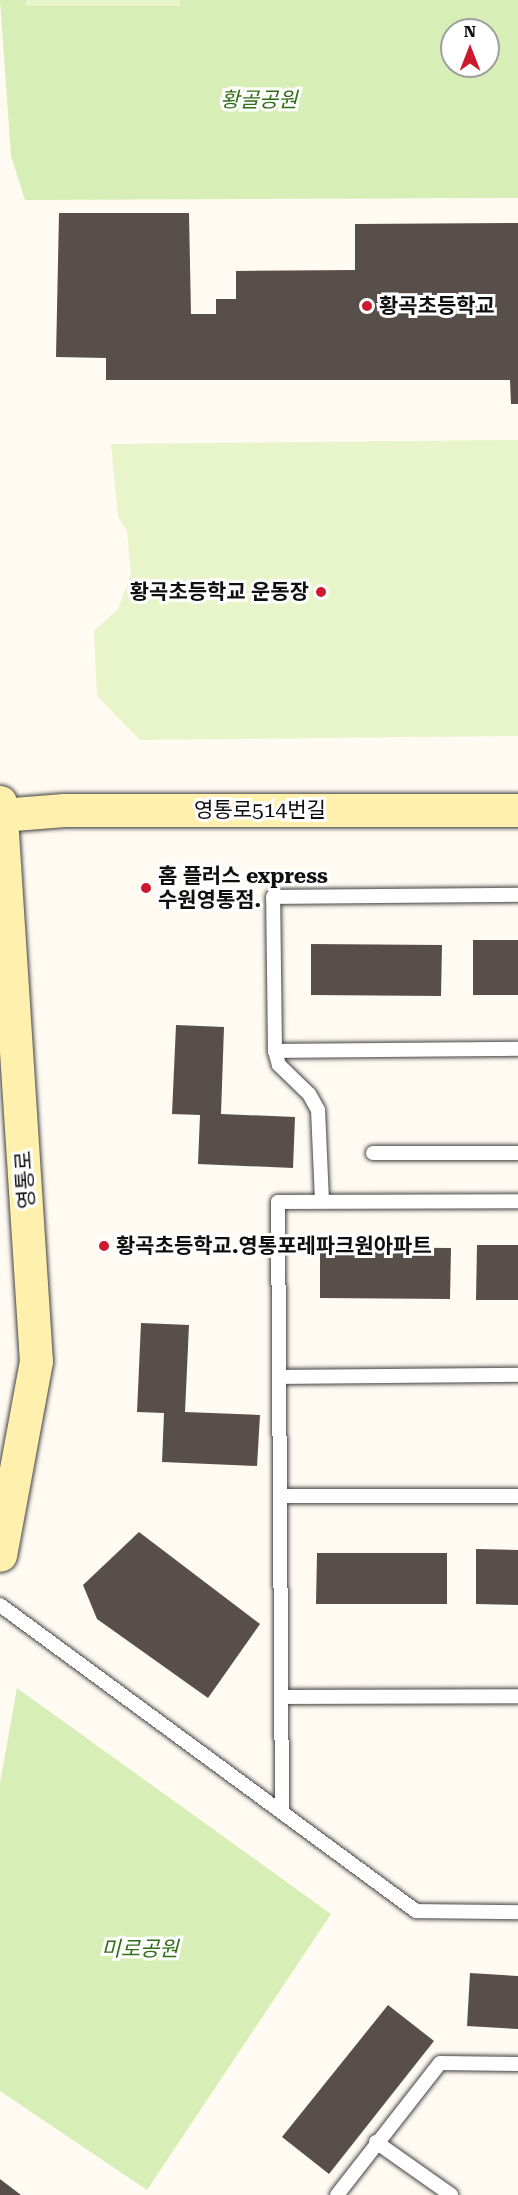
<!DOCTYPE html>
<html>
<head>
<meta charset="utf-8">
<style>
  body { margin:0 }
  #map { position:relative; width:518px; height:2195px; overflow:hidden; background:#fffbf2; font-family:"Roboto Serif","Noto Sans KR",serif }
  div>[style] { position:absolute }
  .green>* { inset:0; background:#d7eeb7 }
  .pitch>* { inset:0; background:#e8f4c9 }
  .building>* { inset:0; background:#594f4a }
  .roads { filter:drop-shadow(0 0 2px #424242) drop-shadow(0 0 2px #424242) }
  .lane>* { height:14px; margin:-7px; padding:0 7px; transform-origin:7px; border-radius:7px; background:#fff }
  .secondary>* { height:33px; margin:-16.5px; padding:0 16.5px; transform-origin:16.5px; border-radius:16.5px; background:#fff1ad }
  .dots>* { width:16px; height:16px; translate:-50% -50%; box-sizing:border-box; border:3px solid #fff; border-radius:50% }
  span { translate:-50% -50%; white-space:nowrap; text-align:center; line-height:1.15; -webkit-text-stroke:6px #fff; paint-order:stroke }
  .park-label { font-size:21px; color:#306e18; font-style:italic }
  .poi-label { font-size:21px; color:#0f0f0f; font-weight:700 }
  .left { translate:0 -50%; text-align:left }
  .right { translate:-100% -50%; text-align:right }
  .street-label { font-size:21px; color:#0f0f0f }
  .north { position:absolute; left:440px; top:18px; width:60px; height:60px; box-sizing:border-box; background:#fff; border:2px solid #9f9f9f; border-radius:50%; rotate:0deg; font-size:16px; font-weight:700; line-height:24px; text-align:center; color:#0f0f0f }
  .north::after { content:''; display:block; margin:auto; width:21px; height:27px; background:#cd192d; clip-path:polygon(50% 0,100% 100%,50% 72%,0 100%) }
</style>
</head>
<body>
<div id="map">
  <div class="green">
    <div style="clip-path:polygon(evenodd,0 0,518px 0,518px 198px,25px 200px,11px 156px,0 0,452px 30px,488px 30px,488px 66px,452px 66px,452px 30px)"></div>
    <div style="clip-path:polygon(17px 1688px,331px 1914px,147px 2190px,0 2091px,0 1783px)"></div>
  </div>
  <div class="pitch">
    <div style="clip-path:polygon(26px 0,180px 0,180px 6px,26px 6px)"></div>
    <div style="clip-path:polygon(518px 440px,518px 736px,140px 740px,97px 696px,94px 631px,118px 609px,131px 575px,127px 531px,118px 517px,111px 444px)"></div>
  </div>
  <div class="building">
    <div style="clip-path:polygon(59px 213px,189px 213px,191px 314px,216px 314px,216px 299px,236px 299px,236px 271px,355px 270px,355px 224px,518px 223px,518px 404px,511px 404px,510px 380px,106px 380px,106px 358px,56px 357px)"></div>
    <div style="clip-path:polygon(473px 940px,518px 940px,518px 995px,473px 995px)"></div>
    <div style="clip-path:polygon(311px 944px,442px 945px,441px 996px,311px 995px)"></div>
    <div style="clip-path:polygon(176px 1025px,224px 1027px,221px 1114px,295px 1117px,293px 1168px,198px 1164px,200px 1115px,172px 1114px)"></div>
    <div style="clip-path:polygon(477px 1245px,518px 1245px,518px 1300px,476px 1300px)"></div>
    <div style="clip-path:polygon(320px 1247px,451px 1248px,450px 1299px,320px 1298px)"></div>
    <div style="clip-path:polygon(141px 1323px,189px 1325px,185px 1412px,260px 1415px,257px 1466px,162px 1462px,164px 1413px,137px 1412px)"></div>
    <div style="clip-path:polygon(139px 1532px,260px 1624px,208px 1698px,97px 1619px,83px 1585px)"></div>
    <div style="clip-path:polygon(476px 1549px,518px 1550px,518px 1605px,476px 1604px)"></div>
    <div style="clip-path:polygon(317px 1553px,447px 1553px,447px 1604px,316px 1604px)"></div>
    <div style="clip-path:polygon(470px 1973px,518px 1976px,518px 2029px,467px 2026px)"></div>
    <div style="clip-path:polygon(388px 2005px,434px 2041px,329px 2174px,282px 2137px)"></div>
    <div style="clip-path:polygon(0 2179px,21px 2195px,0 2195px)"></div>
  </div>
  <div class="roads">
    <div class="lane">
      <div style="left:275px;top:1051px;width:243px;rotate:-0.5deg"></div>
      <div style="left:373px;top:1153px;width:145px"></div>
      <div style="left:322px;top:1201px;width:91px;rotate:-92.5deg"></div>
      <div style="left:318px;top:1110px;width:18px;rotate:-119deg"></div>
      <div style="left:309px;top:1094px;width:42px;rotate:-136deg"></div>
      <div style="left:279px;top:1065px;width:15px;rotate:-106deg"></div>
      <div style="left:275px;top:1051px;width:154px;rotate:-90.7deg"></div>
      <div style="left:273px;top:897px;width:245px;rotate:-0.5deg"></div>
      <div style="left:280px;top:1377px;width:238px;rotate:-0.5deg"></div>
      <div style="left:281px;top:1496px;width:237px"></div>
      <div style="left:0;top:1605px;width:516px;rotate:36.34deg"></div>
      <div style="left:416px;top:1911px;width:102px;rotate:0.6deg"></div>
      <div style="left:281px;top:1697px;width:237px;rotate:-0.2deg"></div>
      <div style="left:282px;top:1812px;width:610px;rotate:-90.38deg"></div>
      <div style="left:278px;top:1202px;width:240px;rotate:-0.2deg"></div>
      <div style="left:376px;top:2142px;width:92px;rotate:35.2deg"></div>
      <div style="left:337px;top:2195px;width:167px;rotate:-52deg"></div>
      <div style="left:440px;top:2063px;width:78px;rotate:0.7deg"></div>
    </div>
    <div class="secondary">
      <div style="left:0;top:802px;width:560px;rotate:86.32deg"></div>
      <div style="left:36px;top:1361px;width:197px;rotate:100.5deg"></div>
      <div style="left:1px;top:815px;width:63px;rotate:-4.5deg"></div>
      <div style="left:64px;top:810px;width:454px"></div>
    </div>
  </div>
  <div class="dots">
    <div style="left:367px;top:306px;background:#cd192d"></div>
    <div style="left:321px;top:592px;background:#cd192d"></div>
    <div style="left:146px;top:888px;background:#cd192d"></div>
    <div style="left:104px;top:1246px;background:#cd192d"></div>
  </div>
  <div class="park-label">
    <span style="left:259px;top:100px">황골공원</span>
    <span style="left:140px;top:1949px">미로공원</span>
  </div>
  <div class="poi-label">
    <span class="left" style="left:379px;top:306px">황곡초등학교</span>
    <span class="right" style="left:309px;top:592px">황곡초등학교 운동장</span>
    <span class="left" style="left:158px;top:888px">홈 플러스 express<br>수원영통점.</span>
    <span class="left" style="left:116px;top:1246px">황곡초등학교.영통포레파크원아파트</span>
  </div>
  <div class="street-label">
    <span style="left:260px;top:810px">영통로514번길</span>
    <span style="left:25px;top:1180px;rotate:-94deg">영통로</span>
  </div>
  <div class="north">N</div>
</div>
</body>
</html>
